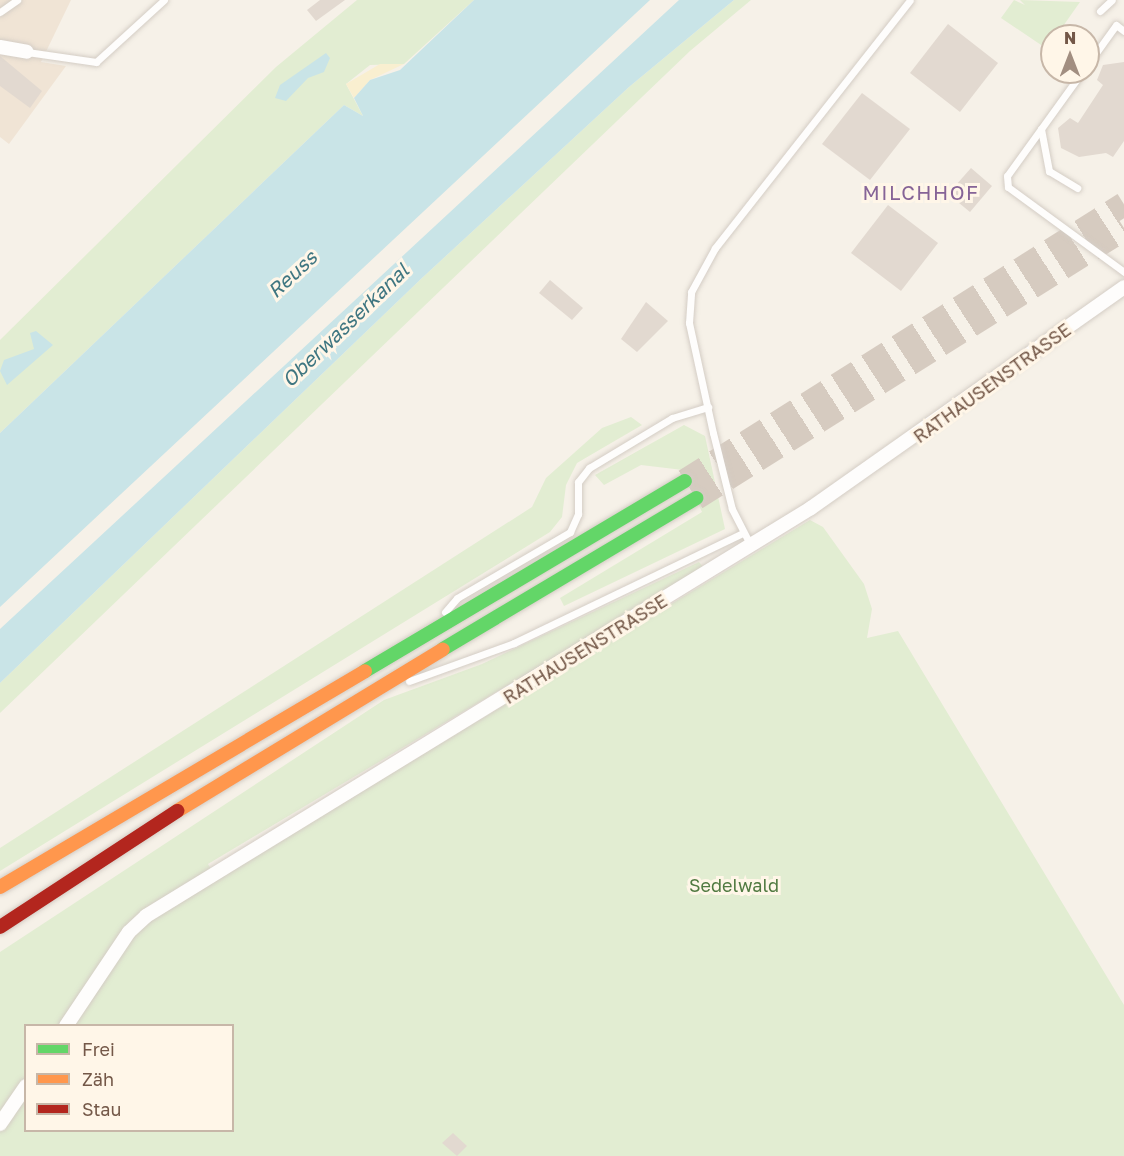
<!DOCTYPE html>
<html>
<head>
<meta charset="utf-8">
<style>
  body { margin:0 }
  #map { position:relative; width:1124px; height:1156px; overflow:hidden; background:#f6f1e8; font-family:"Golos Text",sans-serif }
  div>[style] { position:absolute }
  .residential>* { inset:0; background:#f0e4d5 }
  .green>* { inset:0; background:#e2edd2 }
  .sand>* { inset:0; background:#f9efd0 }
  .water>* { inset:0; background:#c9e4e7 }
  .building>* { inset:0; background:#e2d9d0 }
  .highway-tunnel>* { height:24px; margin-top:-12px; transform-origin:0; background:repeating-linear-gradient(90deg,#d6cbc0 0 24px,transparent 0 36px) }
  .roads { filter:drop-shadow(0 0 2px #d4cdc5) drop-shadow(0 0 2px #d4cdc5) }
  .lane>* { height:7px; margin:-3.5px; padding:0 3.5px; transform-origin:3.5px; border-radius:3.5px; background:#fefdfc }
  .street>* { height:14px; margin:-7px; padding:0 7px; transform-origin:7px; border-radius:7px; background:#fefdfc }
  .fast>* { height:14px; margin:-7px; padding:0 7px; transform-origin:7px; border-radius:7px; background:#63d668 }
  .slow>* { height:14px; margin:-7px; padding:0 7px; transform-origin:7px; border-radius:7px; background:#ff974d }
  .jam>* { height:14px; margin:-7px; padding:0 7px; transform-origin:7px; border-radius:7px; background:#b3261e }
  span { translate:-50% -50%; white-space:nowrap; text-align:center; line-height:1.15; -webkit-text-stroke:6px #fff6e8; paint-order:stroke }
  .street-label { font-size:18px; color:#745848 }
  .park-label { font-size:18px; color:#517a41 }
  .neighbourhood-label { font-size:20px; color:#866497; letter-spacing:1.5px }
  .water-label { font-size:20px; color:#3f7681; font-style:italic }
  .legend { position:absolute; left:24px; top:1024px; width:210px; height:108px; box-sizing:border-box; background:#fff6e8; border:2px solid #c7b7a8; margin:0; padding:8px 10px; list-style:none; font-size:18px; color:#745848 }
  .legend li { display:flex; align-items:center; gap:12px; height:30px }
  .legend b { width:30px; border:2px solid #c7b7a8 }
  .north { position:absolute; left:1040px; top:24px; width:60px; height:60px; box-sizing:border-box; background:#fff6e8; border:2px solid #c7b7a8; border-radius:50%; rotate:0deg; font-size:16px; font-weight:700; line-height:24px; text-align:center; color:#745848 }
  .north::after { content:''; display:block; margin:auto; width:21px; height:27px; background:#a28e80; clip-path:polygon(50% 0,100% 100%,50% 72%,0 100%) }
</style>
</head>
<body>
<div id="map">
  <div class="residential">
    <div style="clip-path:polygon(0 0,71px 0,41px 62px,66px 66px,9px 144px,0 137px)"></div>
  </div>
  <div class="green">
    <div style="clip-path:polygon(357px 0,474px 0,404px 64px,370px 65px,346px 84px,363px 116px,344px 105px,0 433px,0 340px,276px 67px)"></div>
    <div style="clip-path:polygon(734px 0,751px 0,690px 51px,0 713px,0 683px,422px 278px,629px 87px)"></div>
    <div style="clip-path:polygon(1014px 0,1025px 5px,1020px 0,1080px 2px,1047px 49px,1001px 18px)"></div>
    <div style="clip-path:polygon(631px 417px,642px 425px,577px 463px,566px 485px,562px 517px,550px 532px,0 871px,0 848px,532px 507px,546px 478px,602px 428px)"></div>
    <div style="clip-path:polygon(684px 425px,705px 436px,725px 529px,564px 606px,560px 598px,702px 512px,683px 470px,641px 465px,604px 485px,595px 475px)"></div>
    <div style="clip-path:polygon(evenodd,810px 520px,823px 527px,864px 584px,872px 609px,867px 638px,898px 631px,1124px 1005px,1124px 1156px,0 1156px,0 952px,384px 700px,482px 664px,699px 562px,704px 568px,208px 864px,217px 879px,810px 520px,26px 1026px,232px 1026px,232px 1130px,26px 1130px,26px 1026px)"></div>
  </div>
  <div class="sand">
    <div style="clip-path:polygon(380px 64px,404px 64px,370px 80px,354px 98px,346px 84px)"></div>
  </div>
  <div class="water">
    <div style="clip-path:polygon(474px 0,650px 0,0 607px,0 433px,344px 105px,363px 116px,354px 98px,370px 80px,400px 70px)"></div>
    <div style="clip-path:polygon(679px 0,734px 0,629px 87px,422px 278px,0 683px,0 629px)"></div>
    <div style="clip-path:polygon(326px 53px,330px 58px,324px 72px,308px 78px,286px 101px,275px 98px,280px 85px)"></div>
    <div style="clip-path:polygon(36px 331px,53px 345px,7px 385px,0 371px,4px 360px,34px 349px,30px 333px)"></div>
  </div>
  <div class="building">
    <div style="clip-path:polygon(320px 0,345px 0,316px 21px,307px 10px)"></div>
    <div style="clip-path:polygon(948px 24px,998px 63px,960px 112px,910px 73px)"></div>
    <div style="clip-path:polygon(0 56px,42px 91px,30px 108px,0 86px)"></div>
    <div style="clip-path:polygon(1124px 62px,1124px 141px,1113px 157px,1106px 153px,1079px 157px,1061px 148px,1058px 128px,1070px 118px,1078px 123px,1103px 85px,1097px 80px,1103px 65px)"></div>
    <div style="clip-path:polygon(862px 93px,910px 129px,870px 180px,822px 144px)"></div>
    <div style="clip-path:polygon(971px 168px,992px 186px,970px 212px,948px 194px)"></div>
    <div style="clip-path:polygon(888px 205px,938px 243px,901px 291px,851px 253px)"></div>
    <div style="clip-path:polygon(550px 280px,583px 308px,572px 320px,539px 293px)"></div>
    <div style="clip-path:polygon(646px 302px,668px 321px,637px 352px,621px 339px)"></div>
    <div style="clip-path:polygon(453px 1133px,467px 1146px,457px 1156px,442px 1143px)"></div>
  </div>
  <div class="highway-tunnel">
    <div style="left:685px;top:481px;width:519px;rotate:-32.25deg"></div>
    <div style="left:696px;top:498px;width:506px;rotate:-32.15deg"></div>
  </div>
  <div class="roads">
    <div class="lane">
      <div style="left:1100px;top:11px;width:16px;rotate:-43deg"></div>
      <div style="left:0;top:12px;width:21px;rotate:-35deg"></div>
      <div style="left:27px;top:52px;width:70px;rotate:8.2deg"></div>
      <div style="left:96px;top:62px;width:92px;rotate:-42.4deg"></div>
      <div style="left:1088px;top:64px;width:48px;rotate:-54.3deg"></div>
      <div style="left:1116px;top:25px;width:10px;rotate:37deg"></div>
      <div style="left:1082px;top:72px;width:128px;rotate:125.8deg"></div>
      <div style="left:1007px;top:176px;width:11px;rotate:85deg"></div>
      <div style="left:1008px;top:187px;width:144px;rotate:36.2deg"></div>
      <div style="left:1041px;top:129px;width:43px;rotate:79.2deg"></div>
      <div style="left:1049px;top:171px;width:33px;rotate:31deg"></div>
      <div style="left:751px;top:546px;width:42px;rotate:-117.2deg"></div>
      <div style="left:732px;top:509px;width:78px;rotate:-104deg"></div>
      <div style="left:713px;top:433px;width:113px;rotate:-102.3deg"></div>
      <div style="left:689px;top:323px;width:31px;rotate:-86deg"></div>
      <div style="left:691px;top:292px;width:50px;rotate:-61.4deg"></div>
      <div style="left:715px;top:248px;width:315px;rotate:-51.8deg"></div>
      <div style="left:445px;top:612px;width:18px;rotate:-49deg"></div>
      <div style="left:457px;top:598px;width:131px;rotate:-30.3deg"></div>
      <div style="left:570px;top:532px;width:20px;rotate:-66deg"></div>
      <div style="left:578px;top:514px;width:32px;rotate:-90deg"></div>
      <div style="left:578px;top:482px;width:18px;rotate:-52deg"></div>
      <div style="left:589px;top:468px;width:97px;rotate:-31.1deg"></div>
      <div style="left:672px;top:418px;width:38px;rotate:-17deg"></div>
      <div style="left:409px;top:681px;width:112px;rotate:-19.9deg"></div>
      <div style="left:514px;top:643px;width:254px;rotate:-25.7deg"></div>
    </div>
    <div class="street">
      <div style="left:0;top:47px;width:27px;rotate:10deg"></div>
      <div style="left:66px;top:1026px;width:113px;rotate:-56.2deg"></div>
      <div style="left:129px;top:932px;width:23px;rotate:-43deg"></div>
      <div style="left:146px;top:916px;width:780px;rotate:-31.53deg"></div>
      <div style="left:811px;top:508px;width:383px;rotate:-35.2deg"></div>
      <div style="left:0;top:1124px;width:46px;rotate:-55.6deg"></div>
    </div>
    <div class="fast">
      <div style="left:443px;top:649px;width:295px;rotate:-30.8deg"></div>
      <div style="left:365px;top:671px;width:372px;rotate:-30.7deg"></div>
    </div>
    <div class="slow">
      <div style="left:177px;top:811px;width:311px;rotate:-31.3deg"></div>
      <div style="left:0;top:887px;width:424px;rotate:-30.6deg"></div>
    </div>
    <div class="jam">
      <div style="left:0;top:927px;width:212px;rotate:-33.2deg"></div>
    </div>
  </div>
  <div class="street-label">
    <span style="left:992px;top:383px;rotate:-36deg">RATHAUSENSTRASSE</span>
    <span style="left:585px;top:649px;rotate:-32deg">RATHAUSENSTRASSE</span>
  </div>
  <div class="park-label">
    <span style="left:734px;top:885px">Sedelwald</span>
  </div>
  <div class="neighbourhood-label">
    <span style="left:921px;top:192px">MILCHHOF</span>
  </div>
  <div class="water-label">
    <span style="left:292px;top:274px;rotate:-43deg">Reuss</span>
    <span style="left:345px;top:325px;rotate:-44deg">Oberwasserkanal</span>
  </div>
  <ul class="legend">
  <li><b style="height:8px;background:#63d668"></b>Frei</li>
  <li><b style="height:8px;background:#ff974d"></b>Zäh</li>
  <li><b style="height:8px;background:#b3261e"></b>Stau</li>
  </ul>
  <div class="north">N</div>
</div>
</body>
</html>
